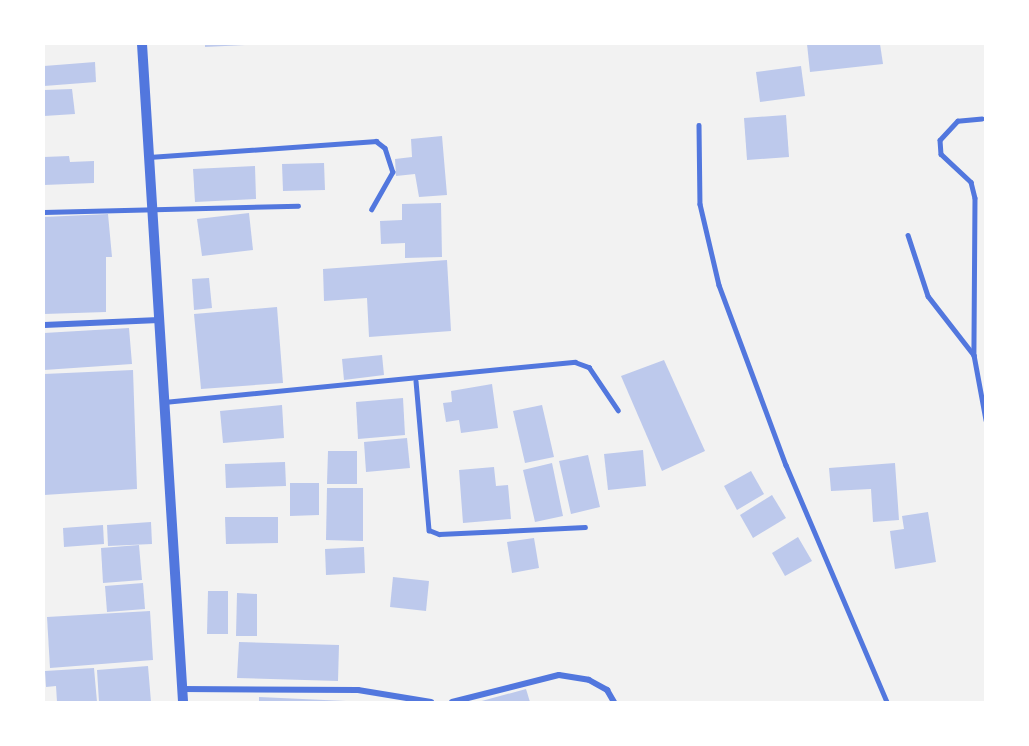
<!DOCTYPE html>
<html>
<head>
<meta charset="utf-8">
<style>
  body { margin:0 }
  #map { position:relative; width:1029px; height:746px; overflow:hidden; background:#f2f2f2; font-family:"Roboto Condensed",sans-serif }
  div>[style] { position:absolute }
  .building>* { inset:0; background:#bdc9ec }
  .service>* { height:4.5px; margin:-2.25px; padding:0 2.25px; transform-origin:2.25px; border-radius:2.25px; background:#5277de }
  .minor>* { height:6px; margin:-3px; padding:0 3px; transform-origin:3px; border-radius:3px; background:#5277de }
  .tertiary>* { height:10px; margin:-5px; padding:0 5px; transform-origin:5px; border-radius:5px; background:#5277de }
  span { translate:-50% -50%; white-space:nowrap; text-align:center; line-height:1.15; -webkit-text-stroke:5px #fff; paint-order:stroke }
  .frame { position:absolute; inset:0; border:45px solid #fff; pointer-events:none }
</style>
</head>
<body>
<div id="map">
  <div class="building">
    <div style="clip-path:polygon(205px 44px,245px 44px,245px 45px,205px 47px)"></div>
    <div style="clip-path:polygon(807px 44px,880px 44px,883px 64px,810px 72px)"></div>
    <div style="clip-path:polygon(95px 62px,96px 82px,44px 86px,44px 66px)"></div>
    <div style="clip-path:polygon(801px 66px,805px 96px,760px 102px,756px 72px)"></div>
    <div style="clip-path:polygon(72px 89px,75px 114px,44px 116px,44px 90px)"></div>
    <div style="clip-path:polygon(786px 115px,789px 157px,747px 160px,744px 118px)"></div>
    <div style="clip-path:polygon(442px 136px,447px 195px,419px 197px,415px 174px,396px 176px,395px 159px,412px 157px,411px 139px)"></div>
    <div style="clip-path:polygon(69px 156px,70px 162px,94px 161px,94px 183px,44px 185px,44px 157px)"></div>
    <div style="clip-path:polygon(324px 163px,325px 190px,283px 191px,282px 164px)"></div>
    <div style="clip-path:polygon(255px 166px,256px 199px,195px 202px,193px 169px)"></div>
    <div style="clip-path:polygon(441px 203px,442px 257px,405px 258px,405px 243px,381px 244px,380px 221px,402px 220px,402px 204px)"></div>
    <div style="clip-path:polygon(249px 213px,253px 250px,202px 256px,197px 219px)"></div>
    <div style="clip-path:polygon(108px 214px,112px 257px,106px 257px,106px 312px,44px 314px,44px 217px)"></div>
    <div style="clip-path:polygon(447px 260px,451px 331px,369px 337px,367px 298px,324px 301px,323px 269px)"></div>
    <div style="clip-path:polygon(209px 278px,212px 308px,194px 310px,192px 279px)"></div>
    <div style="clip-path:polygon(277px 307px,283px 383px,201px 389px,194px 314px)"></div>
    <div style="clip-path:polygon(129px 328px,132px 364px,44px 370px,44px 333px)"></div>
    <div style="clip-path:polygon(382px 355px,384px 375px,344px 380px,342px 359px)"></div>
    <div style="clip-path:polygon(664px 360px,705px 451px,662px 471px,621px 376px)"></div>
    <div style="clip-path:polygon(133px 370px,137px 489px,44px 495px,44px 374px)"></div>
    <div style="clip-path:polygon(492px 384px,498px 428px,461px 433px,459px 420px,446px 422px,443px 403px,452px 402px,451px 391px)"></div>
    <div style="clip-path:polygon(403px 398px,405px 435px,358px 439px,356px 402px)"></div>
    <div style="clip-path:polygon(282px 405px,284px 438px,223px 443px,220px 411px)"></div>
    <div style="clip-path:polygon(542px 405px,554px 457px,525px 463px,513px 411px)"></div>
    <div style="clip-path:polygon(407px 438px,410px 468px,366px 472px,364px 442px)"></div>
    <div style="clip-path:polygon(643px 450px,646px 486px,608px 490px,604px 454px)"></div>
    <div style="clip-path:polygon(328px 451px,357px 451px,357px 484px,327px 484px)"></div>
    <div style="clip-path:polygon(588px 455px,600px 507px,571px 514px,559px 461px)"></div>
    <div style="clip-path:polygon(285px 462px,286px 486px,226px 488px,225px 464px)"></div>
    <div style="clip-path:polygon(552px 463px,563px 516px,535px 522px,523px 470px)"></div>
    <div style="clip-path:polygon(895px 463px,899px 520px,873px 522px,871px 489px,831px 491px,829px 468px)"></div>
    <div style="clip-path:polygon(494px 467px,496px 486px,508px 485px,511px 519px,463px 523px,459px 470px)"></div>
    <div style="clip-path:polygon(751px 471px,764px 494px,737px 510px,724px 486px)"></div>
    <div style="clip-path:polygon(290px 483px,319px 483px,319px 515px,290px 516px)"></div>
    <div style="clip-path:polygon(327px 488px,363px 488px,363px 541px,326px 540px)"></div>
    <div style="clip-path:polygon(772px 495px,786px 518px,753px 538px,740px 515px)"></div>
    <div style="clip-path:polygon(928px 512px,936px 562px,895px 569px,890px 531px,904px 529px,902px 516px)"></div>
    <div style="clip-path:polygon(225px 517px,278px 517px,278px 543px,226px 544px)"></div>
    <div style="clip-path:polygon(151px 522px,152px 544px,108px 546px,107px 525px)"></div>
    <div style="clip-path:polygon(103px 525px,104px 544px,64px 547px,63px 528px)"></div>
    <div style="clip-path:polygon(798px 537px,812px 561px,785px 576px,772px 553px)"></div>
    <div style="clip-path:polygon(534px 538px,539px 568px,512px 573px,507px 542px)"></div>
    <div style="clip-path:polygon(139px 545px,142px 580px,103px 583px,101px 548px)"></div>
    <div style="clip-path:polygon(364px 547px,365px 573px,326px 575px,325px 549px)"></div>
    <div style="clip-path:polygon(393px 577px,429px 581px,426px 611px,390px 607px)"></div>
    <div style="clip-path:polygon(143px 583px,145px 609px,107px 612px,105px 586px)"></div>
    <div style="clip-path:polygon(208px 591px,228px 591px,228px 634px,207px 634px)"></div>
    <div style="clip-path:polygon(237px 593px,257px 594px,257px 636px,236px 636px)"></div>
    <div style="clip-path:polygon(150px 611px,153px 660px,50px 668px,47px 617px)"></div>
    <div style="clip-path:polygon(239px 642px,339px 645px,338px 681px,237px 678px)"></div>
    <div style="clip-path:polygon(148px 666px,151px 702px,99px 702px,97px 670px)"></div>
    <div style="clip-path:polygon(94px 668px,97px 702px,57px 702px,56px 686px,46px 687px,45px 671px)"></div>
    <div style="clip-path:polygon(526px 689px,530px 702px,478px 702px)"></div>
    <div style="clip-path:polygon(259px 697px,346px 701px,346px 702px,259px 702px)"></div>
  </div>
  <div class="service">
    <div style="left:982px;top:119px;width:24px;rotate:175deg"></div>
    <div style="left:958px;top:121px;width:26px;rotate:133deg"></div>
    <div style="left:940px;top:140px;width:14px;rotate:86deg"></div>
    <div style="left:941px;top:154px;width:41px;rotate:43deg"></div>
    <div style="left:971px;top:182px;width:16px;rotate:76deg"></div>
    <div style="left:975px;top:198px;width:157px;rotate:90.4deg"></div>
    <div style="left:974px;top:355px;width:66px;rotate:79.5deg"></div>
    <div style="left:699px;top:125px;width:79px;rotate:89.3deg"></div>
    <div style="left:700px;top:204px;width:83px;rotate:76.8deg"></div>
    <div style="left:719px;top:285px;width:192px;rotate:69.6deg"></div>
    <div style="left:786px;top:465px;width:258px;rotate:66.9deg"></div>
    <div style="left:149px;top:157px;width:228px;rotate:-4deg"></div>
    <div style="left:376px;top:141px;width:11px;rotate:38deg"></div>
    <div style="left:385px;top:148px;width:25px;rotate:72deg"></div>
    <div style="left:393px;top:172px;width:43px;rotate:119.6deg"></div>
    <div style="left:44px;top:212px;width:254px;rotate:-1.4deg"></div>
    <div style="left:908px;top:235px;width:64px;rotate:71.8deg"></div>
    <div style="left:928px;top:296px;width:75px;rotate:52.1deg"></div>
    <div style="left:416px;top:381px;width:150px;rotate:85deg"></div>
    <div style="left:429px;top:530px;width:11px;rotate:22deg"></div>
    <div style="left:439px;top:534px;width:146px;rotate:-2.7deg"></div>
    <div style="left:164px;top:402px;width:413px;rotate:-5.6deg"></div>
    <div style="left:575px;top:362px;width:15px;rotate:20deg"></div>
    <div style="left:589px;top:367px;width:52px;rotate:56deg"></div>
  </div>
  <div class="minor">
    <div style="left:44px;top:325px;width:115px;rotate:-2.5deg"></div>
    <div style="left:182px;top:689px;width:176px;rotate:0.3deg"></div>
    <div style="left:358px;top:690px;width:74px;rotate:9.3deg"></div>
    <div style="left:452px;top:702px;width:110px;rotate:-14.2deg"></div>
    <div style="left:559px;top:675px;width:30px;rotate:9deg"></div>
    <div style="left:589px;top:680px;width:21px;rotate:29deg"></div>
    <div style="left:607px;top:690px;width:14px;rotate:60deg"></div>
  </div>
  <div class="tertiary">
    <div style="left:142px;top:44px;width:659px;rotate:86.43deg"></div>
  </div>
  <div class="frame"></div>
</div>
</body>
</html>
